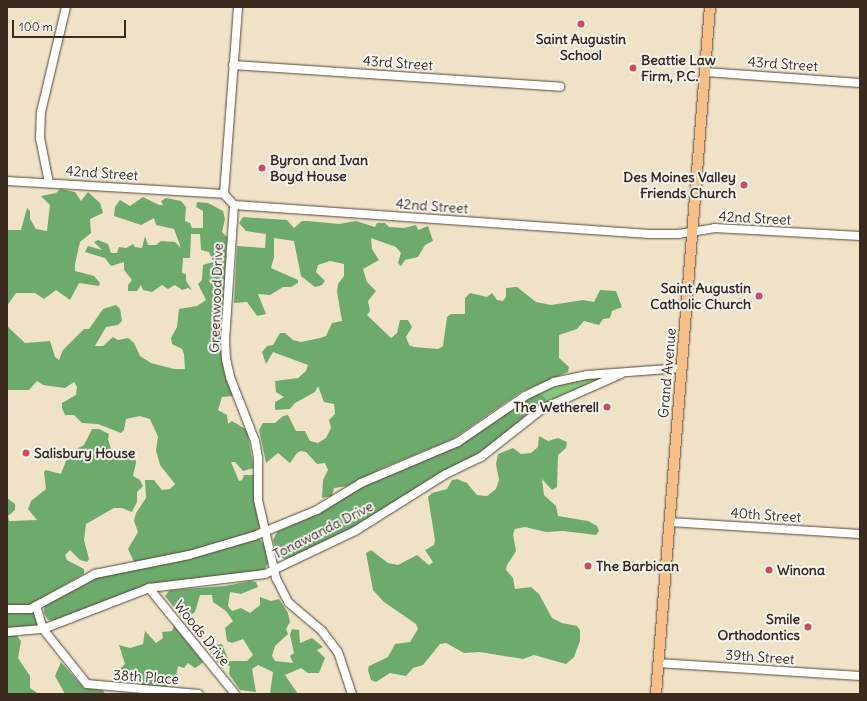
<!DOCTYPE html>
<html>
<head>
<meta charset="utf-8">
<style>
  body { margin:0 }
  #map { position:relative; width:867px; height:701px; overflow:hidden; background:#efe2c7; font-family:Delius,sans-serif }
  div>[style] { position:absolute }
  .green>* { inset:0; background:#87c67d }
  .forest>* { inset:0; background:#6dab6c }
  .roads { filter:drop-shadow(0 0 1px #564637) drop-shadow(0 0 1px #564637) }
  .minor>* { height:8px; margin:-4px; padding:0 4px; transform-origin:4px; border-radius:4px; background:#fff }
  .major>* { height:10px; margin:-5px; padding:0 5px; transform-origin:5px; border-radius:5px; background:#f7be87 }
  .dots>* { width:11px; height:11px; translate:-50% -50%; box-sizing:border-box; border:2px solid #f6f6f2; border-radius:50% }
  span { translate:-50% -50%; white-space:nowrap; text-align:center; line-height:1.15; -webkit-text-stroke:4px #f6f6f2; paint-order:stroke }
  .poi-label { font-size:14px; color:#3b2a1e; font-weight:700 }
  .left { translate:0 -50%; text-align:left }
  .right { translate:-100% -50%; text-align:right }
  .street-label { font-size:14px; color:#3b2a1e }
  .frame { position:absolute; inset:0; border:8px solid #3b2a1e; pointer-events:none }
  .scale { position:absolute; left:12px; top:20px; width:114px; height:18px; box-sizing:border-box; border:2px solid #3b2a1e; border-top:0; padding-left:5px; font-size:12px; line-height:14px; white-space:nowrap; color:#3b2a1e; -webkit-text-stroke:3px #f6f6f2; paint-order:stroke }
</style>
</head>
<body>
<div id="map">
  <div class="green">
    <div style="clip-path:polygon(607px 376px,547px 402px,545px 397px,538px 392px,573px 381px)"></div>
  </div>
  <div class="forest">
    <div style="clip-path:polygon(60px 189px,75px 192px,81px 201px,88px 192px,100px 203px,103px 213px,90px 219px,91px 233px,80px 242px,75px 264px,75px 271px,94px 276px,100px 283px,99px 286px,79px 283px,70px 300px,56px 290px,44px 299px,35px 293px,16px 293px,7px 306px,7px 230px,21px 230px,27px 208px,30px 211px,30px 219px,36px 229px,47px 231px,50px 205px,41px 196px,56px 193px)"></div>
    <div style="clip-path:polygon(143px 197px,159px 205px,163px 205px,161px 201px,166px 198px,181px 201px,186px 207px,185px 221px,190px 223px,192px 228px,203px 228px,203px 211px,196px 207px,197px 202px,208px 203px,223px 211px,225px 219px,222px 232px,227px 237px,221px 351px,224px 371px,233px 396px,222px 397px,218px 410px,227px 415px,228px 424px,232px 421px,247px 430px,254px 468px,243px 471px,235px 462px,231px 462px,239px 481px,242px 480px,244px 475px,254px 475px,254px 497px,260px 526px,255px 532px,188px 552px,134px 562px,128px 549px,138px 532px,134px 521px,136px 513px,146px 498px,145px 480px,154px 480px,162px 490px,170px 489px,175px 484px,160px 465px,156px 450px,158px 437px,150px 419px,140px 416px,126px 419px,124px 430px,121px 433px,98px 424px,82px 423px,74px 415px,65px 415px,62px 408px,62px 403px,76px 395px,77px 387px,74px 382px,65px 388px,43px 385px,37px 381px,29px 390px,7px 390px,7px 326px,25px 343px,50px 341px,55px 357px,59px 360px,63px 350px,84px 329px,89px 329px,103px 309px,116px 305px,120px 309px,122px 321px,118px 325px,106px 327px,95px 346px,103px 346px,113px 337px,118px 340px,128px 338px,134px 343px,140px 356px,151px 363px,174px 369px,185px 369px,184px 354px,182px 349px,172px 344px,171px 338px,177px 327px,179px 309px,197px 306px,206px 300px,198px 284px,202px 280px,203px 265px,213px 262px,209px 252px,201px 250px,200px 234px,191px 234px,190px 258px,183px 258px,182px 273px,186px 274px,186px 281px,192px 290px,188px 288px,182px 290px,175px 285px,168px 289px,162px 285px,152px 292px,143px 290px,141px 285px,137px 291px,128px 291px,128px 285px,132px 280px,124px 270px,124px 262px,111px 266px,105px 258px,85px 252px,88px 246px,102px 250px,94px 242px,98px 240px,108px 244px,111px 253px,117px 253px,119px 247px,126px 248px,133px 244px,135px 247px,142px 248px,145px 236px,148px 245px,156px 245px,161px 241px,175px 242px,181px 248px,174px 229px,156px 225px,154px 218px,141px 225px,114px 216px,115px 207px,120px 200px,130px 206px)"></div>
    <div style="clip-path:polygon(243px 217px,287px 220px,294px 228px,302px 221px,308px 221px,339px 224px,356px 221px,375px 227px,377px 223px,385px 223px,389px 227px,404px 228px,416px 225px,418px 230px,428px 226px,433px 241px,425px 245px,418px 257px,405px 260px,401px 266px,398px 263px,401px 253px,396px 247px,371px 238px,372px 249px,379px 260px,363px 269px,367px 282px,376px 291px,368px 301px,370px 311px,367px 315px,391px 338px,397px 333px,400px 320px,408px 320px,412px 327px,406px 337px,409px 345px,414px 347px,438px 349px,443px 346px,447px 317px,451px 314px,465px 314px,465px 298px,470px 293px,487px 297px,492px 293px,497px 300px,503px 301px,506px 297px,506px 288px,517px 287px,536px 302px,551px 305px,583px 300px,594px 302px,600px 290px,616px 291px,622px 307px,612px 311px,610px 318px,603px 319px,599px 325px,584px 321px,577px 329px,559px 335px,559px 358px,569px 367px,568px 372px,521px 392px,453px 439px,383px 468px,349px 486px,334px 488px,332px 496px,322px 498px,323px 480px,328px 470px,325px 463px,317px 464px,306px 452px,301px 451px,297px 453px,290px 463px,278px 453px,266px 463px,259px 430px,263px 423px,275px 423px,283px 416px,288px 415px,296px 431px,305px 431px,310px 441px,318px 443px,326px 438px,331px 428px,329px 420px,335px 414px,334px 404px,324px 402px,318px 386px,315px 392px,295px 403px,290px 409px,275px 410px,275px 402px,284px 397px,276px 392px,275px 381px,298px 378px,306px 371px,308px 365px,273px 352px,266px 364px,262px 352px,267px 346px,273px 345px,280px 333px,285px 333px,293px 340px,301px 342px,320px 338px,326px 336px,332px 323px,342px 321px,337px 292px,338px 284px,344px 276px,344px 264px,330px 261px,318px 265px,316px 272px,325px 281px,322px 285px,315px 287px,301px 276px,294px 241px,274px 238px,274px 257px,271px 268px,298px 280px,298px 283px,291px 287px,283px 287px,270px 295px,258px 294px,266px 314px,257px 316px,247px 302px,234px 303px,237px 246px,265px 248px,266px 234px,246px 231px,239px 223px)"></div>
    <div style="clip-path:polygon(538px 392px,545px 397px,547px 402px,525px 416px,480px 454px,338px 537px,287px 560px,278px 556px,273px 540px,277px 532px,319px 513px,369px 483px,452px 448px)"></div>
    <div style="clip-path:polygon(92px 429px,99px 429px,109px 434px,108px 439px,113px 455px,126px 453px,135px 455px,136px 463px,133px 476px,140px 480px,143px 486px,137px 492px,137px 502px,132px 512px,122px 508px,114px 508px,86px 524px,84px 540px,89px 559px,87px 562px,80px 560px,70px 550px,65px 555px,67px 560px,84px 569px,84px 574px,30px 605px,7px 606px,7px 498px,15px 504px,15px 510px,8px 516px,9px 521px,37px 520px,28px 509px,31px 501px,46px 489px,44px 472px,46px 470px,61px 474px,69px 453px,84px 445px)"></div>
    <div style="clip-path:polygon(539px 436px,548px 441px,558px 438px,567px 442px,566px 448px,558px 455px,557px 487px,552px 490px,542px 479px,544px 495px,556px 506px,558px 516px,588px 521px,597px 526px,599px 531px,596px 535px,563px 531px,546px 532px,525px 527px,515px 529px,513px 534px,516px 551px,507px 565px,506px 570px,513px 578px,515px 589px,531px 587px,539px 594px,552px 618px,562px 623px,577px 626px,580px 630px,580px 641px,574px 657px,566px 664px,534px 655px,523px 659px,480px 652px,464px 653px,446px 643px,440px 644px,423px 665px,413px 668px,406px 676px,390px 673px,376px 682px,371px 680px,368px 670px,369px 666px,388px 657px,395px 644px,410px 642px,418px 629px,416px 624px,384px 602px,373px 590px,366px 553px,371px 550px,388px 563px,398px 565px,417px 555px,429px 565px,433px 562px,425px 550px,434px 545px,435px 540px,428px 497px,432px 493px,447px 489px,452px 480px,457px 479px,467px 483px,477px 495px,487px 496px,496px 489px,499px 480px,496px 464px,498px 454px,513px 448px,521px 454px,531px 453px,538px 447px)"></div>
    <div style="clip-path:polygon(258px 538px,265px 544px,269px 562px,264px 570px,149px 584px,55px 621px,48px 620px,44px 613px,44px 606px,97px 576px)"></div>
    <div style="clip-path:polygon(250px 581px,256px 582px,258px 587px,241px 594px,230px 592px,228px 606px,232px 611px,241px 608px,250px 613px,260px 605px,260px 597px,271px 601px,279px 599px,288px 613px,290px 622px,286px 629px,288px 634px,275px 646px,272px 656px,275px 661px,293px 663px,290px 656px,294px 653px,290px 635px,292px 629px,299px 630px,300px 643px,312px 638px,323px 647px,317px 650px,325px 658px,319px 673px,308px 673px,301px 668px,285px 675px,298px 694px,270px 694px,273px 672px,258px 665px,252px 669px,256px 692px,240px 690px,229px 674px,230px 666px,217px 662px,209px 650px,211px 646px,222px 644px,229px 661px,247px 661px,253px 655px,243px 639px,232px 643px,227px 641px,225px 628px,233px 621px,226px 611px,213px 602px,212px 595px,200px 595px,195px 612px,184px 620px,165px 596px,170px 590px,225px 586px)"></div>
    <div style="clip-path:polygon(7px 612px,34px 613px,39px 625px,35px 627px,7px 628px)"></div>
    <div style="clip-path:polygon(174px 626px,203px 662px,201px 664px,195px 668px,188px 663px,184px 668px,178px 666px,176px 676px,172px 677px,167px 688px,143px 686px,139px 681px,136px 682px,136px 674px,122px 674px,120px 669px,125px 664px,119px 645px,130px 648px,143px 644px,145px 631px,156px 643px,163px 638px,162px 632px,172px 631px)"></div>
    <div style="clip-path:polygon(7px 636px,17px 636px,21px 641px,18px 658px,30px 676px,30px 688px,39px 694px,7px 694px)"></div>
    <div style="clip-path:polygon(61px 662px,84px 688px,103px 690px,105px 694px,65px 694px,55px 676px)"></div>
  </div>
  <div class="roads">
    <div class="minor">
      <div style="left:233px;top:65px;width:328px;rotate:3.8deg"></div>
      <div style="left:705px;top:72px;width:155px;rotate:4.1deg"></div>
      <div style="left:7px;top:181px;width:217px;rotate:3.4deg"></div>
      <div style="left:224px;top:194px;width:15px;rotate:48deg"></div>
      <div style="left:234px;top:205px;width:416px;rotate:4deg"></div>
      <div style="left:649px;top:234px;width:29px"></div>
      <div style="left:678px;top:234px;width:36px;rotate:-9deg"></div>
      <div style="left:714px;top:228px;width:146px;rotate:3.1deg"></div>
      <div style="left:49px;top:183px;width:46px;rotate:-101.3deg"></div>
      <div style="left:40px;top:138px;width:26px;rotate:-88deg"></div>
      <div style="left:41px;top:112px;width:108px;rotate:-76.6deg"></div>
      <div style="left:224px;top:194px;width:188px;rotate:-85.7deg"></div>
      <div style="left:234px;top:205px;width:135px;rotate:93.8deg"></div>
      <div style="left:225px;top:340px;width:19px;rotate:87deg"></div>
      <div style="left:226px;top:359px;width:18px;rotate:77deg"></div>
      <div style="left:230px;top:377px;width:69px;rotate:68.7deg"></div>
      <div style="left:255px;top:441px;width:17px;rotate:80deg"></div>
      <div style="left:258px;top:458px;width:42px;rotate:90deg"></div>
      <div style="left:258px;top:500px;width:80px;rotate:77deg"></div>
      <div style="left:276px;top:578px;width:28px;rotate:63deg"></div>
      <div style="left:289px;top:603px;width:43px;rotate:40.3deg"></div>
      <div style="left:322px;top:631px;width:26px;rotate:53deg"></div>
      <div style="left:338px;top:652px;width:44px;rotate:71.6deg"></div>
      <div style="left:670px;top:522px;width:190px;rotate:3.6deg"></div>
      <div style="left:149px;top:588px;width:136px;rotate:50.9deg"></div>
      <div style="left:36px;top:606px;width:24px;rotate:73deg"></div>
      <div style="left:43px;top:629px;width:70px;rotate:51.3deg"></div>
      <div style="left:87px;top:684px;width:112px;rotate:5.1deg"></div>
      <div style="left:7px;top:609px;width:23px"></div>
      <div style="left:30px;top:609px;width:74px;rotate:-28.3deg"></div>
      <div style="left:95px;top:574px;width:96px;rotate:-11.4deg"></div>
      <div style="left:189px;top:555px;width:68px;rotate:-16.3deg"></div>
      <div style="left:254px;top:536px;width:68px;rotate:-22.4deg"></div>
      <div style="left:317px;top:510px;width:52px;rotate:-31.5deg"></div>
      <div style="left:361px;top:483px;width:105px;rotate:-22.9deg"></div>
      <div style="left:458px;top:442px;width:81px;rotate:-34.5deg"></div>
      <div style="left:525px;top:396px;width:32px;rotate:-26deg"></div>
      <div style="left:554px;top:382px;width:34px;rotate:-12deg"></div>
      <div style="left:587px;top:375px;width:95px;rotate:-4.2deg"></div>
      <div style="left:7px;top:632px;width:36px;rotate:-5deg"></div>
      <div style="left:43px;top:629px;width:114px;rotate:-21.1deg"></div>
      <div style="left:149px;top:588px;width:117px;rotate:-6.9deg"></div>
      <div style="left:265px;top:574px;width:100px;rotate:-25.5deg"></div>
      <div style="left:355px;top:531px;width:107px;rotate:-32.1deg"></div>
      <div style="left:446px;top:474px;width:39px;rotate:-26deg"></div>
      <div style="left:481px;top:457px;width:78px;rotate:-38.2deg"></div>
      <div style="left:542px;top:409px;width:86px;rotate:-23.9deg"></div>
      <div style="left:658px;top:663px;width:202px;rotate:3.7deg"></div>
    </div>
    <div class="major">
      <div style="left:656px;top:694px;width:689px;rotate:-85.51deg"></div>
    </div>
  </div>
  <div class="dots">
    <div style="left:581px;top:24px;background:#d1495b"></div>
    <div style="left:633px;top:68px;background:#d1495b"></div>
    <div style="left:262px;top:168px;background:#d1495b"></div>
    <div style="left:744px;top:185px;background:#d1495b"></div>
    <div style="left:759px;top:296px;background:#d1495b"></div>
    <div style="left:607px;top:407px;background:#d1495b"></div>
    <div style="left:26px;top:453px;background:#d1495b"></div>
    <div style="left:588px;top:566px;background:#d1495b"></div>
    <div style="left:769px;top:570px;background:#d1495b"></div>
    <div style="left:808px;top:627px;background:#d1495b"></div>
  </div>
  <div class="poi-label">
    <span style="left:581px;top:47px">Saint Augustin<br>School</span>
    <span class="left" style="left:641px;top:68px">Beattie Law<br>Firm, P.C.</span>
    <span class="left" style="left:270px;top:168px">Byron and Ivan<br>Boyd House</span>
    <span class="right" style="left:736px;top:185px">Des Moines Valley<br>Friends Church</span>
    <span class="right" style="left:751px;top:296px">Saint Augustin<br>Catholic Church</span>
    <span class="right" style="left:599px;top:407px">The Wetherell</span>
    <span class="left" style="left:34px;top:453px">Salisbury House</span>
    <span class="left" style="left:596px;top:566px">The Barbican</span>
    <span class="left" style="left:777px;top:570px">Winona</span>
    <span class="right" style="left:800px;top:627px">Smile<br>Orthodontics</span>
  </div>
  <div class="street-label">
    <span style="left:398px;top:63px;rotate:4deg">43rd Street</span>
    <span style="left:783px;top:64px;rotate:4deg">43rd Street</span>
    <span style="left:102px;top:173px;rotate:4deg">42nd Street</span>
    <span style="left:432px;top:206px;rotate:4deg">42nd Street</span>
    <span style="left:755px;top:218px;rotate:3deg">42nd Street</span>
    <span style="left:216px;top:298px;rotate:-88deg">Greenwood Drive</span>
    <span style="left:667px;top:373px;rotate:-85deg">Grand Avenue</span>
    <span style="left:766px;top:515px;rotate:4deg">40th Street</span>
    <span style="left:323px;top:530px;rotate:-27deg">Tonawanda Drive</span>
    <span style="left:202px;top:633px;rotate:51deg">Woods Drive</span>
    <span style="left:760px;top:657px;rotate:4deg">39th Street</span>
    <span style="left:146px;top:677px;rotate:4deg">38th Place</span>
  </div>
  <div class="frame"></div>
  <div class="scale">100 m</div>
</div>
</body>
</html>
